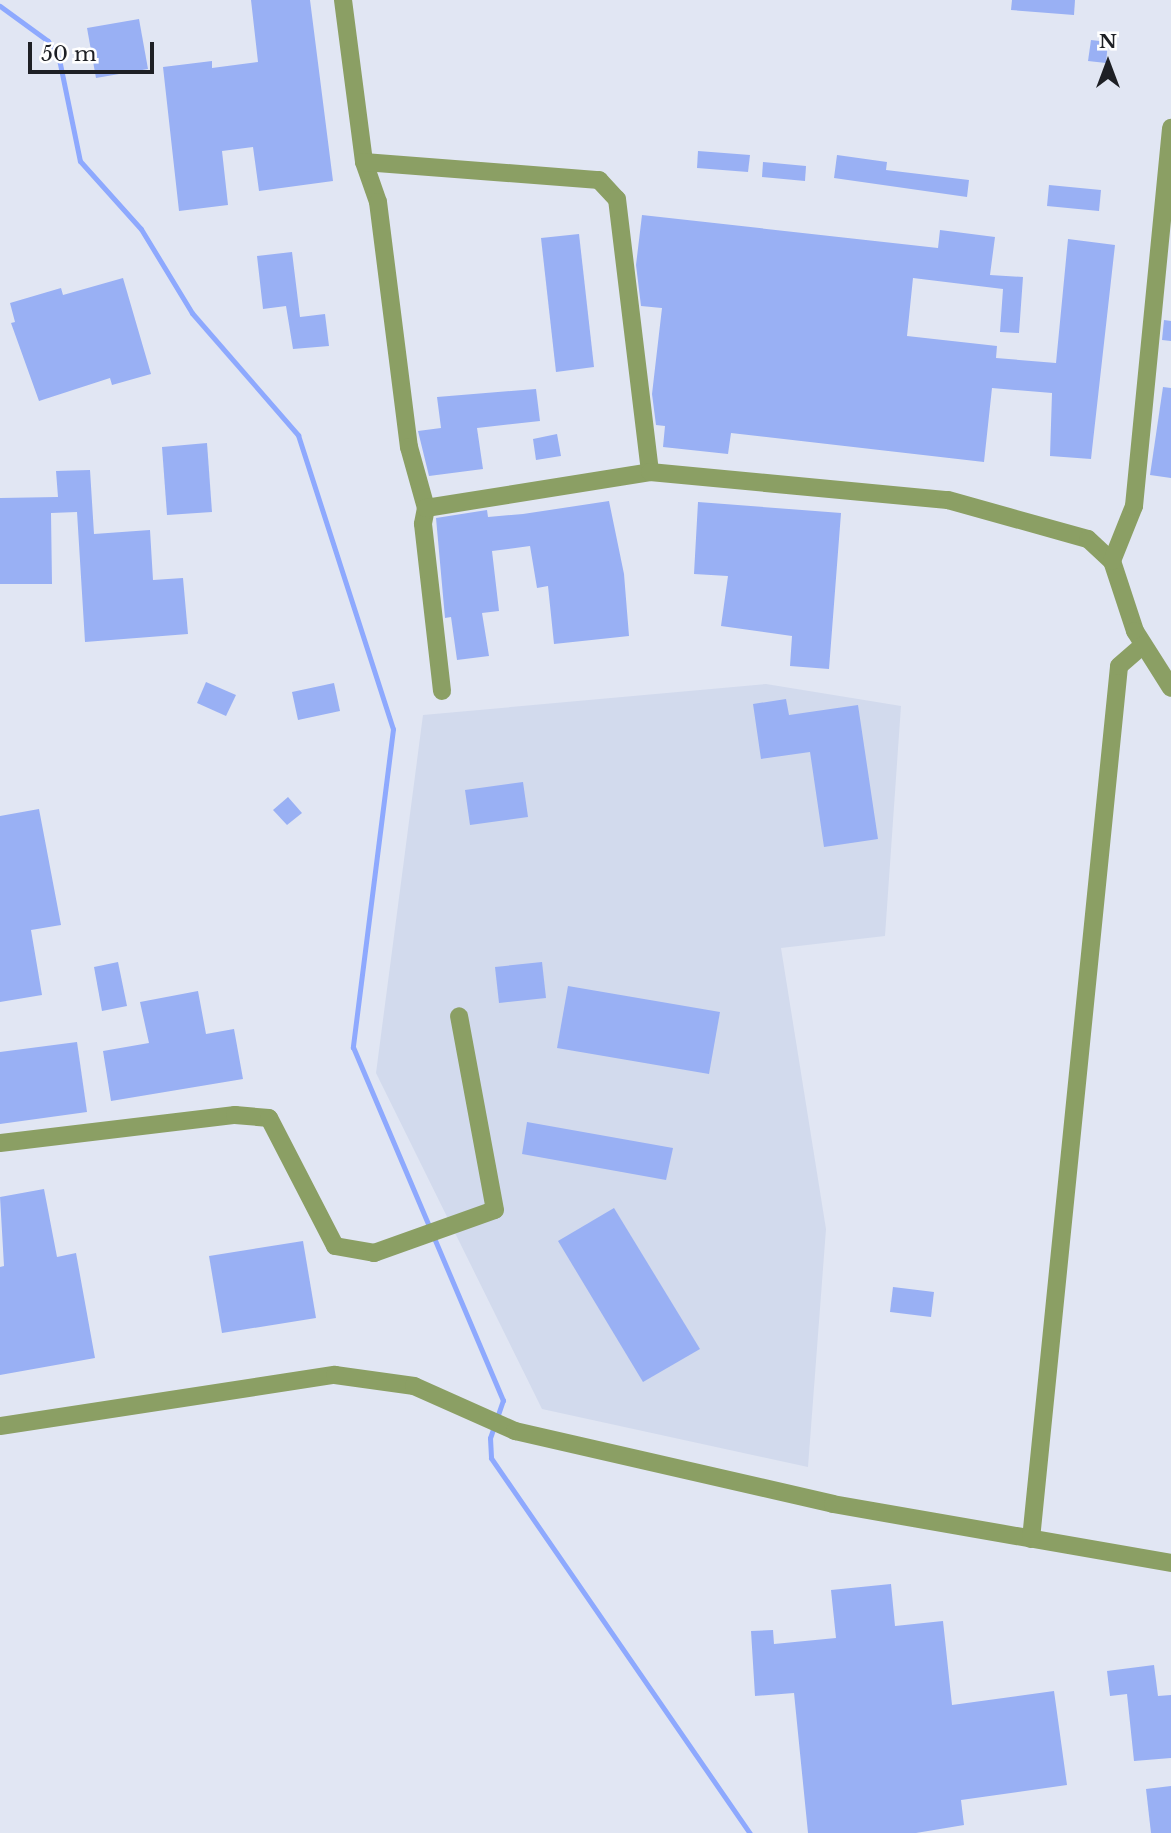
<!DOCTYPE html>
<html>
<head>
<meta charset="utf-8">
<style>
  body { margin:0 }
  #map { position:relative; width:1171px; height:1833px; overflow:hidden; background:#e1e6f3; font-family:"Libre Baskerville",serif }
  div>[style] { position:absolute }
  .built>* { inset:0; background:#d2daed }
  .stream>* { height:5px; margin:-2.5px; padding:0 2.5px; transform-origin:2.5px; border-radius:2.5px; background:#8ea9fe }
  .building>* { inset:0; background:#99b0f4 }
  .minor>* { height:18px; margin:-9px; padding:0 9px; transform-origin:9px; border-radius:9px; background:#8b9f64 }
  span { translate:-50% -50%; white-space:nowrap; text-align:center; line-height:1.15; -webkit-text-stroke:6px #fff; paint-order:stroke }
  .north { position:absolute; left:1073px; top:28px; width:70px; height:70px; -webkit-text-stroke:5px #fff; paint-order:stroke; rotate:0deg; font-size:19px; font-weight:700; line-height:28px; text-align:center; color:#1e2025 }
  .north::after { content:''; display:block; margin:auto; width:24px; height:32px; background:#1e2025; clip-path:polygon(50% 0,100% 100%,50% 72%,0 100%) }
  .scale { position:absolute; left:28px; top:42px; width:126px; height:32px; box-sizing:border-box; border:4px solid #1e2025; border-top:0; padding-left:9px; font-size:21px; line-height:24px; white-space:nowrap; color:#1e2025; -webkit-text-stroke:5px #fff; paint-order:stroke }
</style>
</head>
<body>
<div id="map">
  <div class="built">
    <div style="clip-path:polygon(766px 684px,901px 706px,885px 936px,781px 948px,826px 1229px,808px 1467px,542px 1409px,376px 1073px,423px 715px)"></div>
  </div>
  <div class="stream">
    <div style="left:0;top:6px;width:59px;rotate:36.1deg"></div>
    <div style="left:48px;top:41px;width:21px;rotate:59deg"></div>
    <div style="left:59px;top:59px;width:104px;rotate:78.4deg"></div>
    <div style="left:80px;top:161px;width:91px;rotate:48.1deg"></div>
    <div style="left:141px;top:229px;width:98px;rotate:58.7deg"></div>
    <div style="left:192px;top:313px;width:162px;rotate:49deg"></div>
    <div style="left:298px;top:435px;width:309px;rotate:72.1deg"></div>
    <div style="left:393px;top:729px;width:321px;rotate:97.2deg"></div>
    <div style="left:353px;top:1047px;width:384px;rotate:67deg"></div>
    <div style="left:503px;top:1400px;width:40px;rotate:108.9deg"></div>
    <div style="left:490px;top:1438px;width:20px;rotate:87deg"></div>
    <div style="left:491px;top:1458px;width:456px;rotate:55.4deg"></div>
  </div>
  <div class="building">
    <div style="clip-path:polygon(251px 0,310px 0,333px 181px,259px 191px,253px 147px,222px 151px,228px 205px,179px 211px,163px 67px,212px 61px,212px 68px,258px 62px)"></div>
    <div style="clip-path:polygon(1012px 0,1075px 0,1074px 15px,1011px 10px)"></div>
    <div style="clip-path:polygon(139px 19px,148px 69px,96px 78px,87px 28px)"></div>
    <div style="clip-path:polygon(1091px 40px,1108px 42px,1106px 63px,1088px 61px)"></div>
    <div style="clip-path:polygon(698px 151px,750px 155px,748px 172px,697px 168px)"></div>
    <div style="clip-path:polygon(837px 155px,887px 162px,886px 170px,969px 180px,967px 197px,834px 178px)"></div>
    <div style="clip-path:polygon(763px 162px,806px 166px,805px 181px,762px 177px)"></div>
    <div style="clip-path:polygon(1049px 185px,1101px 190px,1099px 211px,1047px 206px)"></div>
    <div style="clip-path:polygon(642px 215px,938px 248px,940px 230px,995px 237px,990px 275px,1023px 277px,1019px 333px,1000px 332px,1003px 289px,913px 278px,907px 336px,997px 346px,996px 358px,1056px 363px,1068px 239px,1115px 245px,1091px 459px,1050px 456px,1052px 393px,992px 388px,984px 462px,731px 433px,728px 454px,663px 447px,665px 426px,656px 425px,652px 394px,662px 308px,641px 306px,636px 265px)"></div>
    <div style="clip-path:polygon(579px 234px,594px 367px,556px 372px,541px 238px)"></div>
    <div style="clip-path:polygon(292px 252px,300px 317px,325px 314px,329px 346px,293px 349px,286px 306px,263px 309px,257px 256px)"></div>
    <div style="clip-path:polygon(123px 278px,151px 374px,112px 385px,110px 378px,39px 401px,11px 323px,15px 322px,10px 303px,61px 288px,63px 295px)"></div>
    <div style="clip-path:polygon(1164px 320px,1171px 321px,1171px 341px,1162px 340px)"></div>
    <div style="clip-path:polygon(1163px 387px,1171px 388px,1171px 478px,1150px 475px)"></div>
    <div style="clip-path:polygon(536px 389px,540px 421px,477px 428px,483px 469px,429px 476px,418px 431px,441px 428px,437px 397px)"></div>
    <div style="clip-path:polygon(557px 434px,561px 456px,536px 460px,533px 439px)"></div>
    <div style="clip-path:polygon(207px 443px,212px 512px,167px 515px,162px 447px)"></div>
    <div style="clip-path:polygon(90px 470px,94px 534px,150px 530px,153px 580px,183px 578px,188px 634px,85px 642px,77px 512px,51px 513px,52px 584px,0 584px,0 498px,58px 497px,56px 471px)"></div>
    <div style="clip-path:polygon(609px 501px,624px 574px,629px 636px,554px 644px,548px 586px,537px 588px,530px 546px,492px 551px,499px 611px,482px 613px,489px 656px,457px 660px,451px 617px,445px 618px,436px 518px,487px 510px,488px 517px,523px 514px)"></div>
    <div style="clip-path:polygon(698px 502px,841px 513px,829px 669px,790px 666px,792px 636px,721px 626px,728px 576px,694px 574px)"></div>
    <div style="clip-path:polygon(206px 682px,236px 695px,226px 716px,197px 703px)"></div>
    <div style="clip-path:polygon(334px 683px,340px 711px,298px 720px,292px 692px)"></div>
    <div style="clip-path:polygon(786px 699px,789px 715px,858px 705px,878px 839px,824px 847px,810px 752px,761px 759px,753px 704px)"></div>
    <div style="clip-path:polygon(523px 782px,528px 817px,470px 825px,465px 790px)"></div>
    <div style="clip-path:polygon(288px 797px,302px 813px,287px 825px,273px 810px)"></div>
    <div style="clip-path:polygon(39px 809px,61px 925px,31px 930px,42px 995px,0 1002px,0 816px)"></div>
    <div style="clip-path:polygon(118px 962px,127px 1006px,102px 1011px,94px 967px)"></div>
    <div style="clip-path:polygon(542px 962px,546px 998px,499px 1003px,495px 967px)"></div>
    <div style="clip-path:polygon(568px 986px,720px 1012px,709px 1074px,557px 1048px)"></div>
    <div style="clip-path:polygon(198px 991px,206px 1034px,234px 1029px,243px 1079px,111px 1101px,103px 1051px,149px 1043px,140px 1002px)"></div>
    <div style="clip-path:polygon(77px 1042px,87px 1112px,0 1124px,0 1052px)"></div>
    <div style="clip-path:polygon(527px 1122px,673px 1148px,666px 1180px,522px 1154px)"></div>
    <div style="clip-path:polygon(44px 1189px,57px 1257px,76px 1253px,95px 1358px,0 1375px,0 1267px,4px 1266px,0 1197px)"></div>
    <div style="clip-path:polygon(614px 1208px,700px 1349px,643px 1382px,558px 1241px)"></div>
    <div style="clip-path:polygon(303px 1241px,316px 1318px,222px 1333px,209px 1256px)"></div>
    <div style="clip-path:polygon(893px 1287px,934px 1292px,931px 1317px,890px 1312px)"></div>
    <div style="clip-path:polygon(891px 1584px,895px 1626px,943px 1621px,952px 1705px,1054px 1691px,1067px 1785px,961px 1800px,964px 1825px,916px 1833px,808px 1833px,794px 1693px,755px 1696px,751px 1631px,773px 1630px,774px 1644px,836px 1638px,831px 1590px)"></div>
    <div style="clip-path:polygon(1154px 1665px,1158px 1696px,1171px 1695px,1171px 1758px,1134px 1761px,1127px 1694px,1110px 1696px,1107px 1671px)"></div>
    <div style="clip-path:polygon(1171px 1786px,1171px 1833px,1151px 1833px,1146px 1789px)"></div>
  </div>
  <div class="minor">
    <div style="left:343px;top:0;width:163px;rotate:82.6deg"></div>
    <div style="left:364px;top:162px;width:42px;rotate:70.7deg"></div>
    <div style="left:378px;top:202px;width:247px;rotate:82.8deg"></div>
    <div style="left:409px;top:447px;width:63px;rotate:74.4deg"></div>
    <div style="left:426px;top:508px;width:16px;rotate:101deg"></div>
    <div style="left:423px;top:524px;width:168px;rotate:83.5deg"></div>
    <div style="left:364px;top:162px;width:236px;rotate:4.4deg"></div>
    <div style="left:599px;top:180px;width:26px;rotate:47deg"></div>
    <div style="left:617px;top:199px;width:275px;rotate:83.1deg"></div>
    <div style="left:426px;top:508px;width:227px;rotate:-9.1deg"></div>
    <div style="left:650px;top:472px;width:299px;rotate:5.4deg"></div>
    <div style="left:948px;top:500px;width:145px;rotate:15.6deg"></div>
    <div style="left:1088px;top:539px;width:33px;rotate:43deg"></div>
    <div style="left:1112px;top:561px;width:74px;rotate:71.8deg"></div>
    <div style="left:1135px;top:631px;width:67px;rotate:57.7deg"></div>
    <div style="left:1112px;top:561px;width:59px;rotate:-68.2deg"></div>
    <div style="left:1134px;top:506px;width:380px;rotate:-84.4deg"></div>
    <div style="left:0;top:1143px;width:237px;rotate:-6.8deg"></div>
    <div style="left:235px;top:1115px;width:34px;rotate:5deg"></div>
    <div style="left:269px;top:1118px;width:144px;rotate:62.7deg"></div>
    <div style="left:335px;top:1246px;width:40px;rotate:10deg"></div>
    <div style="left:374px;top:1253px;width:128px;rotate:-19.6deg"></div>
    <div style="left:495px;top:1210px;width:197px;rotate:-100.5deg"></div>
    <div style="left:0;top:1426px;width:339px;rotate:-8.7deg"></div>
    <div style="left:335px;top:1375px;width:80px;rotate:7.9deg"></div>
    <div style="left:414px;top:1386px;width:111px;rotate:24deg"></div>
    <div style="left:515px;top:1431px;width:326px;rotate:12.9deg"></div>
    <div style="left:833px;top:1504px;width:343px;rotate:9.9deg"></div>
    <div style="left:1031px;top:1539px;width:877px;rotate:-84.24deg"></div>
    <div style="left:1119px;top:666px;width:32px;rotate:-41deg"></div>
  </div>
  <div class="north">N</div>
  <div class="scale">50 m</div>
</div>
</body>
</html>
